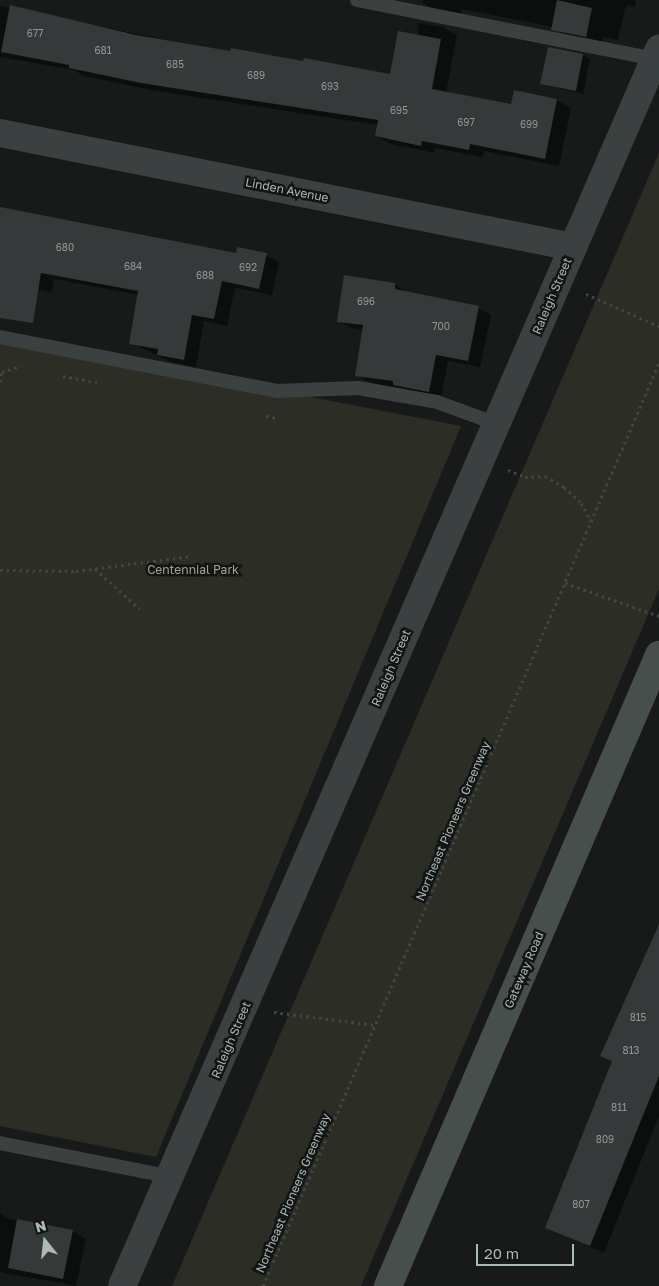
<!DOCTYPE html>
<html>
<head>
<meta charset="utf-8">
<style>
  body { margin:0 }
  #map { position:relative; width:659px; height:1286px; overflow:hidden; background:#181a1a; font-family:"Golos Text",sans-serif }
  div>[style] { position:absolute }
  .green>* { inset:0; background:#2c2d24 }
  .shadow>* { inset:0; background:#0007 }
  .building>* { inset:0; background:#353939 }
  .path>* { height:3px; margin-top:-1.5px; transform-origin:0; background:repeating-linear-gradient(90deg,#3f4644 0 2.5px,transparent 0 6.5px) }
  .service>* { height:14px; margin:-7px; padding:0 7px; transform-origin:7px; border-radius:7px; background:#3b4140 }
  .minor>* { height:28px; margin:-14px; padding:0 14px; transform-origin:14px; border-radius:14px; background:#3b4140 }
  .tertiary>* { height:28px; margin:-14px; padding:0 14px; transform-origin:14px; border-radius:14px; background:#3b4140 }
  .secondary>* { height:28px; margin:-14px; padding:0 14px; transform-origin:14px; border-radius:14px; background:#474f4d }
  span { translate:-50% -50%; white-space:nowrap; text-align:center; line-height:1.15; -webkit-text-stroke:5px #131515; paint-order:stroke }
  .number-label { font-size:10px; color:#8d9a96 }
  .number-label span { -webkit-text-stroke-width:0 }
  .street-label { font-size:12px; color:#aabab5 }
  .park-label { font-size:12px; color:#a4a581 }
  .north { position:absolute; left:20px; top:1216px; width:50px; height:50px; -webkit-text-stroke:4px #131515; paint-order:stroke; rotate:344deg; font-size:14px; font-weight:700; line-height:20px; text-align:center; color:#aabab5 }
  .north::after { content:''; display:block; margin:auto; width:18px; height:22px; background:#aabab5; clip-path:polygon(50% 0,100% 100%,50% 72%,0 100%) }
  .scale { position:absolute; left:476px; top:1244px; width:98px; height:22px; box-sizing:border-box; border:2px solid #aabab5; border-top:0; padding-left:6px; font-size:15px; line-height:18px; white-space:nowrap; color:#aabab5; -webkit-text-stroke:4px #131515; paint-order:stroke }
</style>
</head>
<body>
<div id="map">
  <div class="green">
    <div style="clip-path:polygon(659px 153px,659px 589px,361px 1286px,172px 1286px)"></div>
    <div style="clip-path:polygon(0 337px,461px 426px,156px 1157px,0 1126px)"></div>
  </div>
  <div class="shadow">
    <div style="clip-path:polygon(423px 0,636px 0,635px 7px,626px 5px,618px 40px,602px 37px,601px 44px,567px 37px,553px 27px,462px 9px,461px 16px,437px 12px,423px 3px)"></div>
    <div style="clip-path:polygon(0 6px,231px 53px,391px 75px,417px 36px,419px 23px,443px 27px,457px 35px,446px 93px,512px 106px,515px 92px,557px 100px,571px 108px,559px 166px,484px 151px,483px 157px,435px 148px,435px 153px,390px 144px,376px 136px,378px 125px,156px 91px,84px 76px,74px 70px,0 57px)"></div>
    <div style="clip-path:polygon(583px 55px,590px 59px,583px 94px,542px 84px)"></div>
    <div style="clip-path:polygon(0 209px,237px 254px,266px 255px,279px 262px,272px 295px,235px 288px,227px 326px,204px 321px,196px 367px,171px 362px,131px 343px,139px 295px,54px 279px,52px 292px,0 283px)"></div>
    <div style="clip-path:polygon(345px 277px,395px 284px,407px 293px,478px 308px,491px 315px,480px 367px,448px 361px,441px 398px,369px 382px,357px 375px,364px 330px,351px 328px,338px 321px)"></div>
    <div style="clip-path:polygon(659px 923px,659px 1116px,604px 1253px,546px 1227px,613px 1062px,602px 1055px)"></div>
    <div style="clip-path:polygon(0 1212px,6px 1218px,72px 1231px,86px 1239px,76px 1286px,0 1272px)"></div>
  </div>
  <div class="building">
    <div style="clip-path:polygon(557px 0,592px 8px,586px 37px,551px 30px)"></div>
    <div style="clip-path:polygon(10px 5px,136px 35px,230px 51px,231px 48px,303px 61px,304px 58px,390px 74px,398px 31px,441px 39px,432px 89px,511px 104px,514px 90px,557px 99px,545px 159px,470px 144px,469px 150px,422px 141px,421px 146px,375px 136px,378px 120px,141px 83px,69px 68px,69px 65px,1px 52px)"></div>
    <div style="clip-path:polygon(548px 47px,583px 54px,576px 91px,540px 84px)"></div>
    <div style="clip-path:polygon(0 207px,236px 253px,237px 247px,267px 253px,259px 289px,222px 281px,214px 319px,192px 315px,184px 360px,157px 355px,158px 349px,129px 344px,138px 291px,41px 273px,33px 323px,0 318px)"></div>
    <div style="clip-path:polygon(344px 275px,395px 283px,395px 289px,479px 306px,468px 361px,436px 355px,429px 392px,393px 385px,393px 381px,355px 376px,363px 325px,337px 322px)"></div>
    <div style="clip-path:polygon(659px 924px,659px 1076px,590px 1246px,545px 1228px,612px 1061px,600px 1056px)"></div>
    <div style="clip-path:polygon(17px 1219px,73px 1230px,63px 1279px,8px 1268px)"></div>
  </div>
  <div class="path">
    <div style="left:586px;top:294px;width:80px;rotate:23.7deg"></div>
    <div style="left:63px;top:376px;width:36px;rotate:11deg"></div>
    <div style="left:0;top:382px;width:10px;rotate:-79deg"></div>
    <div style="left:2px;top:372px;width:20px;rotate:-18deg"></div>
    <div style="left:266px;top:416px;width:11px;rotate:10deg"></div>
    <div style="left:508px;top:470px;width:18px;rotate:22deg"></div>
    <div style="left:525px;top:477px;width:20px;rotate:-3deg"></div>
    <div style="left:545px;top:476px;width:22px;rotate:30deg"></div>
    <div style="left:564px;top:487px;width:23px;rotate:43deg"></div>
    <div style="left:581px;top:503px;width:21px;rotate:61deg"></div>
    <div style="left:95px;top:569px;width:60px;rotate:41.6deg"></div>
    <div style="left:0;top:570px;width:76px;rotate:0.8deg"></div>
    <div style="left:76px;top:571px;width:116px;rotate:-7.4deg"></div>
    <div style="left:565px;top:583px;width:100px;rotate:19.3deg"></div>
    <div style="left:274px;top:1012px;width:102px;rotate:7.3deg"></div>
    <div style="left:263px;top:1286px;width:1004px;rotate:-66.78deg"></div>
  </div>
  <div class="service">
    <div style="left:357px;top:0;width:303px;rotate:11.2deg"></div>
    <div style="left:0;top:337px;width:282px;rotate:11deg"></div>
    <div style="left:277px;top:391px;width:81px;rotate:-2.1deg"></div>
    <div style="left:358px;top:388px;width:80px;rotate:10deg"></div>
    <div style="left:437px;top:402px;width:64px;rotate:20.1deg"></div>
    <div style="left:0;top:1143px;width:175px;rotate:11.2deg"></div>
  </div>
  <div class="minor">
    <div style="left:0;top:133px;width:584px;rotate:11.25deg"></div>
  </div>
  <div class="tertiary">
    <div style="left:122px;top:1286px;width:1349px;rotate:-66.53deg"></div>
  </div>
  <div class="secondary">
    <div style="left:388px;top:1286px;width:687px;rotate:-66.76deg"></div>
  </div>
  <div class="number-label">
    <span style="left:35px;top:34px">677</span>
    <span style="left:103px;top:51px">681</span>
    <span style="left:175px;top:65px">685</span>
    <span style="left:256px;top:76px">689</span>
    <span style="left:330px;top:87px">693</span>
    <span style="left:399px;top:111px">695</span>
    <span style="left:466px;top:123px">697</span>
    <span style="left:529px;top:125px">699</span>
    <span style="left:65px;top:248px">680</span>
    <span style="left:133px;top:267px">684</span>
    <span style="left:248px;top:268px">692</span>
    <span style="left:205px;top:276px">688</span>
    <span style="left:366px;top:302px">696</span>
    <span style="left:441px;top:327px">700</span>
    <span style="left:638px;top:1018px">815</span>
    <span style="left:631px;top:1051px">813</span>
    <span style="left:619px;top:1108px">811</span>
    <span style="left:605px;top:1140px">809</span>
    <span style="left:581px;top:1205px">807</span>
  </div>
  <div class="street-label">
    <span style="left:287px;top:190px;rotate:11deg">Linden Avenue</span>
    <span style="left:552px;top:296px;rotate:-67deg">Raleigh Street</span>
    <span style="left:391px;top:668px;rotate:-67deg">Raleigh Street</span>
    <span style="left:453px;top:821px;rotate:-67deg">Northeast Pioneers Greenway</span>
    <span style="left:524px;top:970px;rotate:-67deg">Gateway Road</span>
    <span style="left:231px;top:1040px;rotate:-67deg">Raleigh Street</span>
    <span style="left:293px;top:1193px;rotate:-67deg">Northeast Pioneers Greenway</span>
  </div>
  <div class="park-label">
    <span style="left:193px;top:570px">Centennial Park</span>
  </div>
  <div class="north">N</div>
  <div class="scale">20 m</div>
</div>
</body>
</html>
